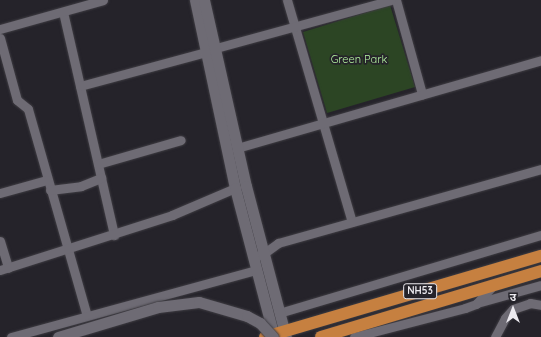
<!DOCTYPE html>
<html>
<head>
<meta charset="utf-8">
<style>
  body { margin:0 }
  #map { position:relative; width:541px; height:337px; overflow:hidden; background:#25232a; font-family:Quicksand,"Noto Sans Devanagari",sans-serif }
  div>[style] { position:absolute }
  .green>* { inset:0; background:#2c4524 }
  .roads { filter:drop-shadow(0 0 1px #3f3d43) drop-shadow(0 0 1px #3f3d43) }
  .minor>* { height:9px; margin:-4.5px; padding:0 4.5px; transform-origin:4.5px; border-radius:4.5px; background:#6e6b74 }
  .tertiary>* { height:11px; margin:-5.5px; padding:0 5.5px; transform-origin:5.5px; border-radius:5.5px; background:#6e6b74 }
  .trunk>* { height:12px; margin:-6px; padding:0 6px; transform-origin:6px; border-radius:6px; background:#c68040 }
  .bridges { filter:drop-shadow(0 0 1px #3f3d43) drop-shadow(0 0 1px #3f3d43) }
  .tertiary-bridge>* { height:11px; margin:-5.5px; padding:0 5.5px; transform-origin:5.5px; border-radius:5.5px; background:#6e6b74 }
  span { translate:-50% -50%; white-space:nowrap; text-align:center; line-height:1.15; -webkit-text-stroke:3.5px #25232a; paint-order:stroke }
  .shield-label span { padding:1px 3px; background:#25232a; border:1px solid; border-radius:3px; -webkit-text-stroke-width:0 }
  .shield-label { font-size:10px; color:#eceaef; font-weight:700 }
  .park-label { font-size:11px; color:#b4f4a0 }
  .north { position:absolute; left:493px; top:289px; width:40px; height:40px; -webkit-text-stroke:3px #25232a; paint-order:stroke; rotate:0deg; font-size:11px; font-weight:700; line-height:16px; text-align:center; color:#eceaef }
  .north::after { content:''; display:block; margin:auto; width:14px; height:18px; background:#eceaef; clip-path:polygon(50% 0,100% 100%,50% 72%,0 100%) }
</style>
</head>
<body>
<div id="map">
  <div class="green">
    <div style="clip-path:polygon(390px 5px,415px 87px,327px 113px,303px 32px)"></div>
  </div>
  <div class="roads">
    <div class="minor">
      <div style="left:287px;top:0;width:231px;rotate:73.7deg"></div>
      <div style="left:396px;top:0;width:98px;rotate:74.5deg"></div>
      <div style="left:63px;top:12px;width:229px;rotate:77.1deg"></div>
      <div style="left:0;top:29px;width:107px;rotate:-15.7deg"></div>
      <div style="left:0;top:38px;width:64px;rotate:74.7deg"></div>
      <div style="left:17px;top:100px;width:14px;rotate:39deg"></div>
      <div style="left:28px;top:109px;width:215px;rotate:74.1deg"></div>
      <div style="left:216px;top:48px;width:181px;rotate:-15.3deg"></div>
      <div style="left:80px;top:86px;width:131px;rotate:-15.1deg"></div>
      <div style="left:237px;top:148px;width:316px;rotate:-16.1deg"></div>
      <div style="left:98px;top:164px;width:86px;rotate:-16.1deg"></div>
      <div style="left:50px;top:190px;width:31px;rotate:-7deg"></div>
      <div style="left:81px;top:186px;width:22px;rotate:-22deg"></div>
      <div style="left:0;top:193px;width:49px;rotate:-15.5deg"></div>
      <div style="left:0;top:241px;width:28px;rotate:73deg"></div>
      <div style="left:253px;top:257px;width:10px;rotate:-17deg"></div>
      <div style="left:263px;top:254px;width:19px;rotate:-36deg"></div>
      <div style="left:278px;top:243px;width:273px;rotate:-15.7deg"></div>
      <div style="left:0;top:270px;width:181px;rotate:-17.7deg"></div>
      <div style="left:172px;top:215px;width:69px;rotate:-23.2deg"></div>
      <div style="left:477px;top:303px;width:66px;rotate:-15.7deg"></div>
      <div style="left:279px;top:313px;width:273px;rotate:-16.6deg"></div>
      <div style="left:11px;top:337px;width:254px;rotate:-15.3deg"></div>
      <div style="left:354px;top:337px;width:115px;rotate:-14.6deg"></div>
      <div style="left:465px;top:308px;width:12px;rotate:-20deg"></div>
      <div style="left:476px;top:304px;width:26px;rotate:-47deg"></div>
      <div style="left:495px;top:337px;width:21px;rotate:-62deg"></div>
      <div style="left:505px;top:318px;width:12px;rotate:-48deg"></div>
      <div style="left:513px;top:309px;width:18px;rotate:-19deg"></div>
      <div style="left:530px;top:303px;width:11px;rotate:10deg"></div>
    </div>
    <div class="tertiary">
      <div style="left:195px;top:0;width:192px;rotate:78deg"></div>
      <div style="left:235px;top:188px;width:154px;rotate:75.3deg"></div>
      <div style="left:204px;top:0;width:191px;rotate:77.3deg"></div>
      <div style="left:246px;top:186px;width:156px;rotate:75.2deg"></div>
    </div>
    <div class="trunk">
      <div style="left:265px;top:337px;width:288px;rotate:-16.4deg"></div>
      <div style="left:321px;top:337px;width:230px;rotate:-16.7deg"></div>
    </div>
  </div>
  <div class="bridges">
    <div class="tertiary-bridge">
      <div style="left:58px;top:337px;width:104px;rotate:-16.7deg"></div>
      <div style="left:158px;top:307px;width:41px;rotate:-7deg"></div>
      <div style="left:199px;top:302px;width:50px;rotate:16.3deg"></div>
      <div style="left:247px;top:316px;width:15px;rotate:28deg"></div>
      <div style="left:260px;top:323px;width:19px;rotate:47deg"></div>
    </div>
  </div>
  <div class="shield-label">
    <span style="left:420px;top:291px">NH53</span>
  </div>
  <div class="park-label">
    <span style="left:359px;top:59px">Green Park</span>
  </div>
  <div class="north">उ</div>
</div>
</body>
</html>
